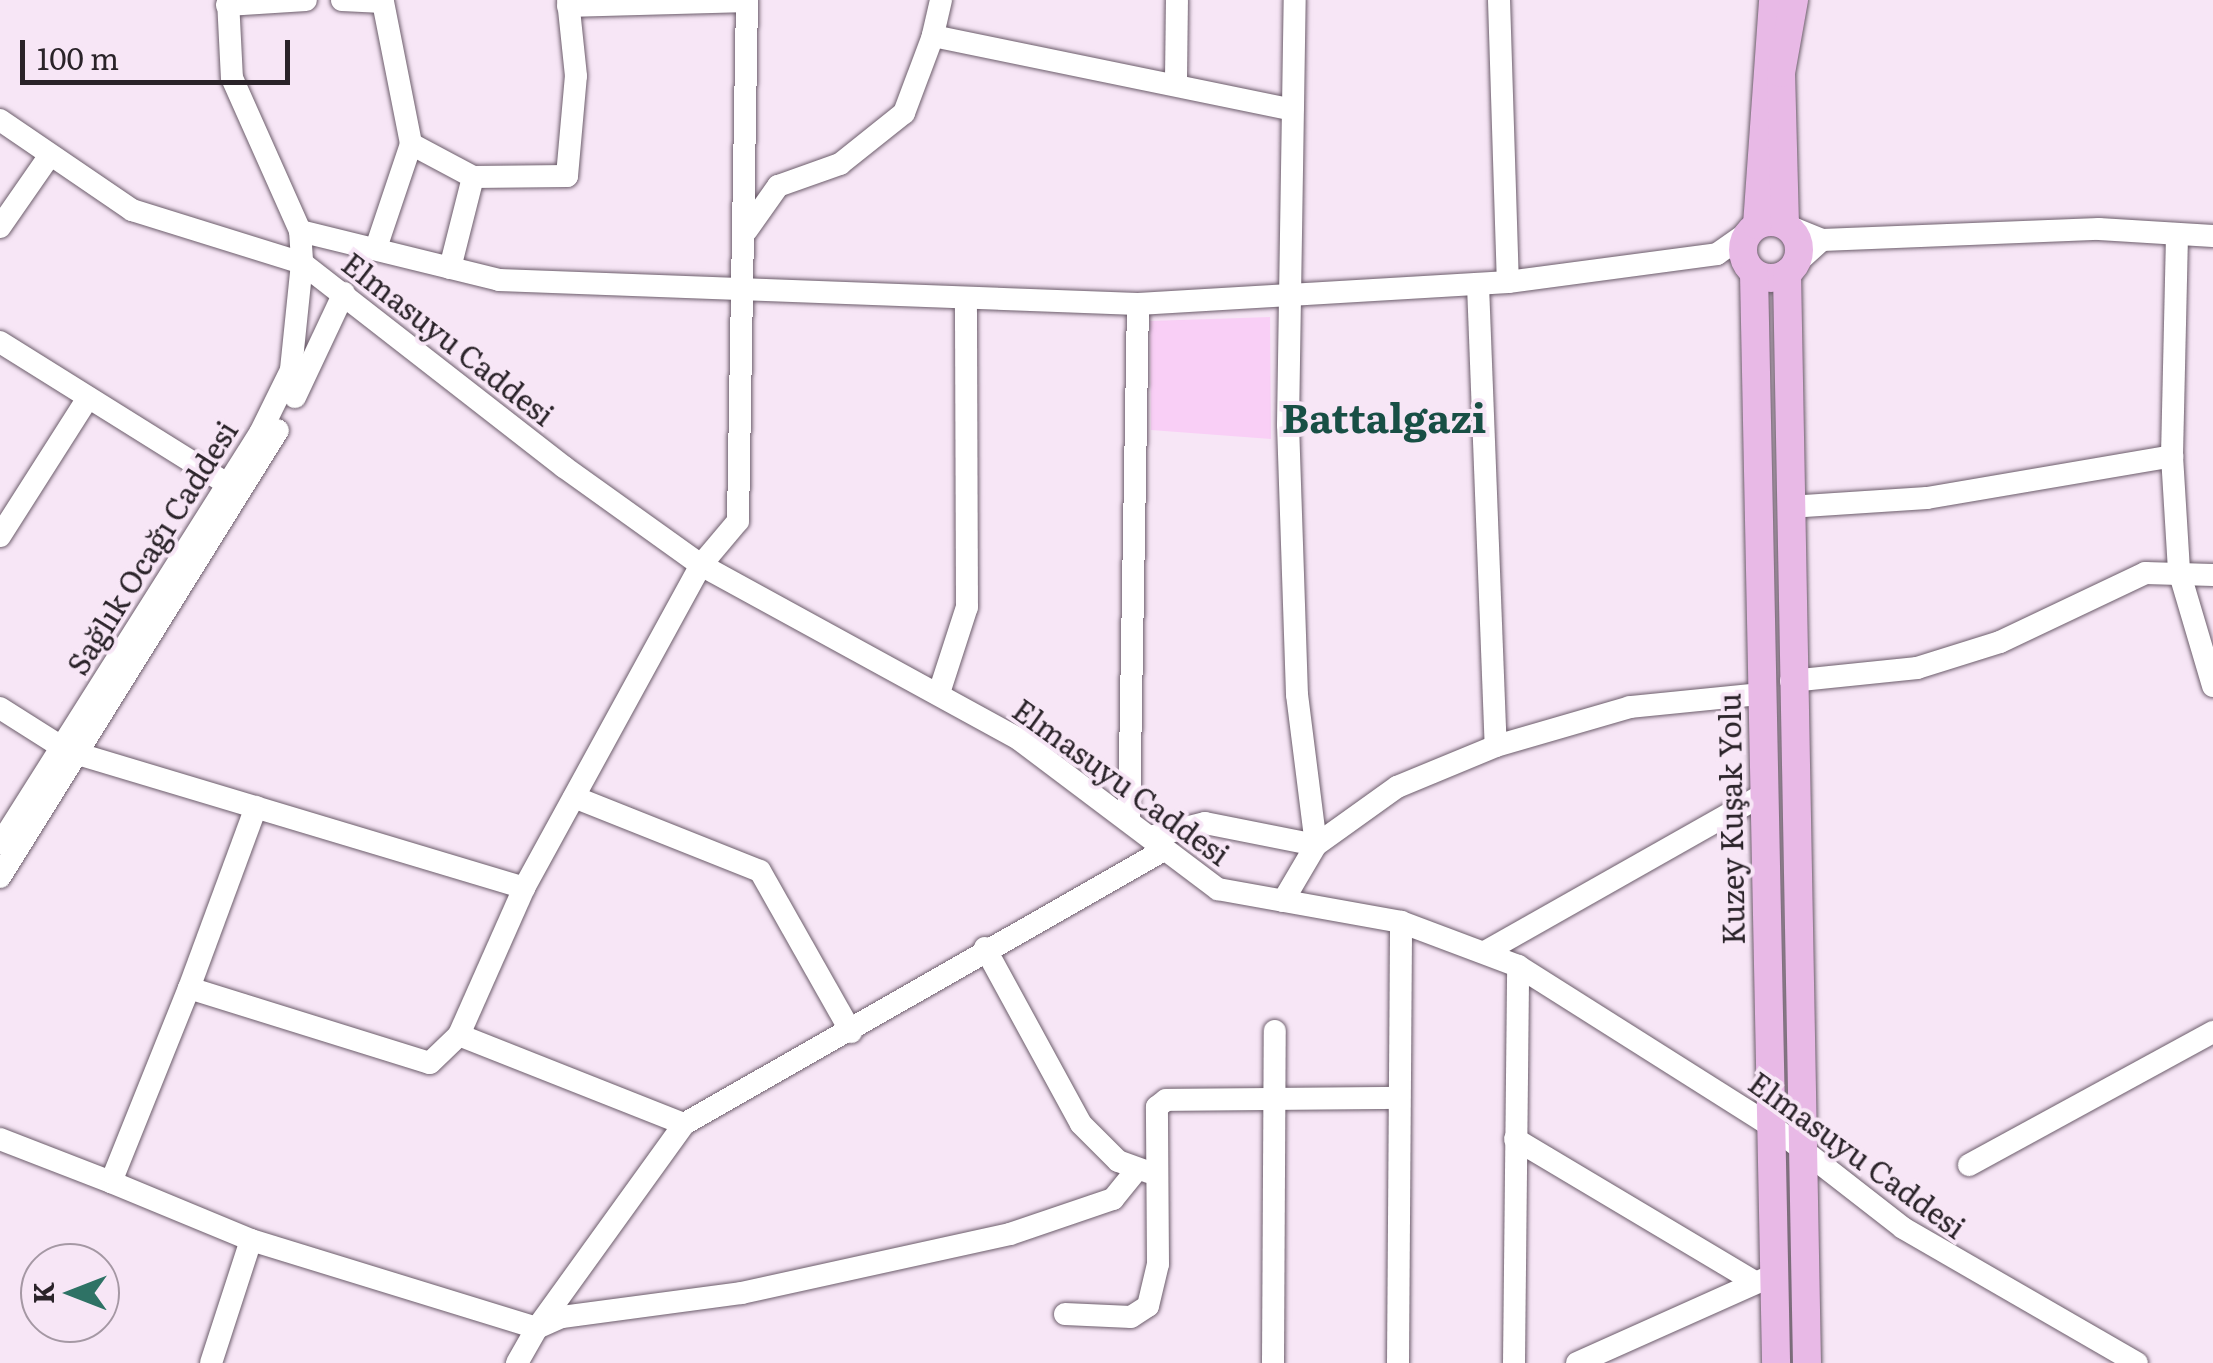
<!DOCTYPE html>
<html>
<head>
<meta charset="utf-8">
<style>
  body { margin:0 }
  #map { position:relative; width:2213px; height:1363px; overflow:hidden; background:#f7e6f6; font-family:Literata,serif }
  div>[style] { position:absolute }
  .green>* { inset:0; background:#f9cff6 }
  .roads { filter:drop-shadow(0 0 2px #6c5d6b) drop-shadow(0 0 2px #6c5d6b) }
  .minor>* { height:22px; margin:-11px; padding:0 11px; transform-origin:11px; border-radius:11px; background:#fff }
  .major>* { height:28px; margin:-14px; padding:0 14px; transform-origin:14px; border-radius:14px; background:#e8b9e6 }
  .major>.ring { margin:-14px; padding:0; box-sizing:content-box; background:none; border:28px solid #e8b9e6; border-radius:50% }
  span { translate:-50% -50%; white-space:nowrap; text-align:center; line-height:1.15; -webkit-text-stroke:8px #f7e6f6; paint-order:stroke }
  .street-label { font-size:30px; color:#2a2329 }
  .district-label { font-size:40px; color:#184f45; font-weight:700 }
  .north { position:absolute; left:20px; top:1243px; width:100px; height:100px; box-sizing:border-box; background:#f7e6f6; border:2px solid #a598a4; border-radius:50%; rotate:270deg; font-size:28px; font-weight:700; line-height:40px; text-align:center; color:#2a2329 }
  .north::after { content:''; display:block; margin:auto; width:35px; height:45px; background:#2e7265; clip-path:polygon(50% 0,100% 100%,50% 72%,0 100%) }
  .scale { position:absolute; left:20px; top:40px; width:270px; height:45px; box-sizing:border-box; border:5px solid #2a2329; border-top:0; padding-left:12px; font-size:30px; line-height:35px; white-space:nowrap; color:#2a2329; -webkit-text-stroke:8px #f7e6f6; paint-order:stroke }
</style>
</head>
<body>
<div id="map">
  <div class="green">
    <div style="clip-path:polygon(1270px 317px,1271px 439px,1151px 430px,1150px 321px)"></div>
  </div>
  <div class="roads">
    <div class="minor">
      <div style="left:228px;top:0;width:78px;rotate:87.1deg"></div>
      <div style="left:232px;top:78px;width:167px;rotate:66deg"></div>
      <div style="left:300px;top:231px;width:32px;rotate:86deg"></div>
      <div style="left:302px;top:263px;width:332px;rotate:37.9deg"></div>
      <div style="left:564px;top:467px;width:168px;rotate:35.6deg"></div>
      <div style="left:701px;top:565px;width:364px;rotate:28.7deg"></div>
      <div style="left:1020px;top:740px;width:248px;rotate:37deg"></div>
      <div style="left:1218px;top:889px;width:186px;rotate:10.2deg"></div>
      <div style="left:1401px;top:922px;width:125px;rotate:20.6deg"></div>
      <div style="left:1518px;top:966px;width:305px;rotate:32.3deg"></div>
      <div style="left:1776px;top:1129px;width:161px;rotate:37.9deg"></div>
      <div style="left:1903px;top:1228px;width:270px;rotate:30deg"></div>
      <div style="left:342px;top:0;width:41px;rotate:2.8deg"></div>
      <div style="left:383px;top:2px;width:145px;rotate:78.8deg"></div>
      <div style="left:411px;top:144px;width:110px;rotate:108.6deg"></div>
      <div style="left:941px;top:0;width:37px;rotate:103deg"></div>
      <div style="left:933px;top:36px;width:367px;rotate:11.6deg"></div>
      <div style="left:1499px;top:0;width:282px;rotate:88.2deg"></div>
      <div style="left:227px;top:5px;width:79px;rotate:-3.6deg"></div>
      <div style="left:568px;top:6px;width:179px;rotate:-1.6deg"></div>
      <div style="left:1176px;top:79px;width:79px;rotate:-89.3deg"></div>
      <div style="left:0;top:120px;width:160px;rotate:34.3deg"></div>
      <div style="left:132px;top:210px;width:178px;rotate:17.3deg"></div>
      <div style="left:302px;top:263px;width:108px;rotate:95.9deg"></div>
      <div style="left:291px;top:370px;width:70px;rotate:116.2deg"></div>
      <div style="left:260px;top:433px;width:486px;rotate:122.3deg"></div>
      <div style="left:411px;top:144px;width:70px;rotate:28deg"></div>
      <div style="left:1785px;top:225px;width:40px;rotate:22deg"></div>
      <div style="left:1822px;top:240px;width:277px;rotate:-2.3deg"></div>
      <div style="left:2099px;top:229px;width:114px;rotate:3.5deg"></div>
      <div style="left:0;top:227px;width:84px;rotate:-55.2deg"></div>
      <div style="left:747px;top:230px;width:54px;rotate:-54.8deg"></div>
      <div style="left:778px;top:186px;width:66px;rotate:-19.5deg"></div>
      <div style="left:840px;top:164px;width:82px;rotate:-38.6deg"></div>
      <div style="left:904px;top:113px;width:82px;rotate:-69.4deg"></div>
      <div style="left:300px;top:231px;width:205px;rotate:13.8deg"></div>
      <div style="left:499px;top:280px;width:639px;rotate:2.15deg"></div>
      <div style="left:1138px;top:304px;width:371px;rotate:-3.4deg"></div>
      <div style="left:1508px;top:282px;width:211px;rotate:-7.6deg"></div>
      <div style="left:1717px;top:254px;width:40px;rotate:-34.9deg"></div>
      <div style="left:1793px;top:266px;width:39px;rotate:-42deg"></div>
      <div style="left:450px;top:268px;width:94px;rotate:-75.8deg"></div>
      <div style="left:473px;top:177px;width:94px;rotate:-0.6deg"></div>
      <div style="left:567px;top:176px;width:100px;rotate:-84.9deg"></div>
      <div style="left:576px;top:76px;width:76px;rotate:-96deg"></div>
      <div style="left:1478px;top:285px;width:461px;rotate:87.8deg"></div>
      <div style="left:0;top:342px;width:268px;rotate:32deg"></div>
      <div style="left:295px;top:397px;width:115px;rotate:-64.8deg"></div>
      <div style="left:2172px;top:456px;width:222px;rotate:-88.7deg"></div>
      <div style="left:1789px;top:507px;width:138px;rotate:-3.7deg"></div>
      <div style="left:1927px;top:498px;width:249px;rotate:-9.7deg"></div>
      <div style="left:2172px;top:456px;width:115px;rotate:86.5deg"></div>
      <div style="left:2179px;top:571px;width:120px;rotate:73.5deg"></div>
      <div style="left:0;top:536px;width:164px;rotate:-57.5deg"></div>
      <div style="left:1791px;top:681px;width:127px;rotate:-5.9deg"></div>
      <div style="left:1917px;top:668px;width:87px;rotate:-17.4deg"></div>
      <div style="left:2000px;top:642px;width:161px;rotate:-25.4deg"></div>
      <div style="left:2145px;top:573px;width:68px;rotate:1.7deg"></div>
      <div style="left:939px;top:693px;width:90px;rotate:-72deg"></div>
      <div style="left:967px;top:607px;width:309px;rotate:-90.2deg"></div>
      <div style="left:0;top:708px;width:71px;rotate:32.3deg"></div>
      <div style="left:75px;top:753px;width:469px;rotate:16.7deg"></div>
      <div style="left:524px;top:888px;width:368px;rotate:-61.3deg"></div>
      <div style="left:701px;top:565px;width:57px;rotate:-49.9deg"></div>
      <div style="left:738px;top:521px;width:521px;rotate:-89.01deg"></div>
      <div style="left:574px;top:797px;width:200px;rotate:21.7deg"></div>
      <div style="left:760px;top:871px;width:185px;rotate:60.5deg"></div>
      <div style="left:256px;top:807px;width:193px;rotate:110.3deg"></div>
      <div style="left:189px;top:988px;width:252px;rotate:17.3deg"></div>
      <div style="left:430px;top:1063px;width:40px;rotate:-44deg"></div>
      <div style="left:1129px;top:819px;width:515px;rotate:-89deg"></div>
      <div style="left:1150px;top:837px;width:57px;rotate:-14.3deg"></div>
      <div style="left:1205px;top:823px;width:113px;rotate:11.2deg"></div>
      <div style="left:1316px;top:845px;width:100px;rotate:-35.6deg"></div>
      <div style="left:1397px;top:787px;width:107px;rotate:-22.5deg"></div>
      <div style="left:1496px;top:746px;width:140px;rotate:-16.2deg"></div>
      <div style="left:1630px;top:707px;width:131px;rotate:-5.7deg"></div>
      <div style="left:0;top:877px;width:526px;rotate:-58.12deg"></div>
      <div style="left:524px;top:888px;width:161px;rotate:113.9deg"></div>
      <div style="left:459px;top:1035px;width:242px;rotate:21.6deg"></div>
      <div style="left:1283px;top:901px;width:65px;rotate:-59.5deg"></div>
      <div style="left:1316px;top:845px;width:151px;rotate:-97.2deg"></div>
      <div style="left:1297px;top:695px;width:270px;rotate:-91.9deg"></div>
      <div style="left:1288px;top:425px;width:425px;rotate:-89.1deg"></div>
      <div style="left:985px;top:948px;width:200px;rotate:61.4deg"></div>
      <div style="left:1081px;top:1124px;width:52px;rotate:45deg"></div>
      <div style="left:1118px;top:1161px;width:33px;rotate:20deg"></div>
      <div style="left:1485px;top:952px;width:317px;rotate:-29.5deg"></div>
      <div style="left:0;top:1139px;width:119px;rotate:21.2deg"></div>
      <div style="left:111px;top:1182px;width:209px;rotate:-68.1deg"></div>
      <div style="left:1515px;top:1139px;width:279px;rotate:30.8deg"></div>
      <div style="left:1969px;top:1165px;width:278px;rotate:-28.6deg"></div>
      <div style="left:111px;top:1182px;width:152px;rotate:22.5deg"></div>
      <div style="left:251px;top:1240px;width:299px;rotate:17.1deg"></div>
      <div style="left:537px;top:1328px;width:251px;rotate:-54.2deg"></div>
      <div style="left:684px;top:1124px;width:553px;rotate:-29.72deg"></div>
      <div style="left:1065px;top:1314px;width:66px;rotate:2.6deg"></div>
      <div style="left:1131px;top:1317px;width:20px;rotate:-33deg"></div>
      <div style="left:1148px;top:1306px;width:43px;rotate:-76.6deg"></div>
      <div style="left:1158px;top:1264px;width:157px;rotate:-90.4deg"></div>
      <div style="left:1157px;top:1107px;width:11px;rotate:-38deg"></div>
      <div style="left:1166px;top:1100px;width:233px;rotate:-0.5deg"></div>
      <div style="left:211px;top:1363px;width:129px;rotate:-72deg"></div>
      <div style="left:517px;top:1363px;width:40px;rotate:-60.3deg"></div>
      <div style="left:537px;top:1328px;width:27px;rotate:-24deg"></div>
      <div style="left:562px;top:1317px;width:182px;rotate:-7.6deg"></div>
      <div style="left:742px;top:1293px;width:274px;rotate:-12.4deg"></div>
      <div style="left:1010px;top:1234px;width:109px;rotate:-18.8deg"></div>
      <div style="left:1113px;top:1199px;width:38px;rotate:-51deg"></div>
      <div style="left:1273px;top:1363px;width:332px;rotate:-89.7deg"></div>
      <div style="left:1398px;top:1363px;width:441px;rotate:-89.6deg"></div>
      <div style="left:1514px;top:1363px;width:397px;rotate:-89.4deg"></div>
      <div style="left:1577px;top:1363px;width:206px;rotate:-24.1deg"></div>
    </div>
    <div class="major">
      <div class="ring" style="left:1743px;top:222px;width:28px;height:28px"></div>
      <div style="left:1757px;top:225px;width:226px;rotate:-85.9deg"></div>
      <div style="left:1785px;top:225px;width:152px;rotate:-91.5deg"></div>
      <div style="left:1781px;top:73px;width:74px;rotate:-79.9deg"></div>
      <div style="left:1754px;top:273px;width:1090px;rotate:88.84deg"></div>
      <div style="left:1787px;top:273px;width:1090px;rotate:88.95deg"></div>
    </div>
  </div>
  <div class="street-label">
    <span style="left:449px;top:338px;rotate:38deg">Elmasuyu Caddesi</span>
    <span style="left:151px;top:547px;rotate:-58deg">Sağlık Ocağı Caddesi</span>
    <span style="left:1122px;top:781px;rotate:36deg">Elmasuyu Caddesi</span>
    <span style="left:1730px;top:819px;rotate:-91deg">Kuzey Kuşak Yolu</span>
    <span style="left:1858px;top:1154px;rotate:36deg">Elmasuyu Caddesi</span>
  </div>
  <div class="district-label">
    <span style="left:1384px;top:416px">Battalgazi</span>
  </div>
  <div class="north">K</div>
  <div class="scale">100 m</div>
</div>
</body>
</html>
